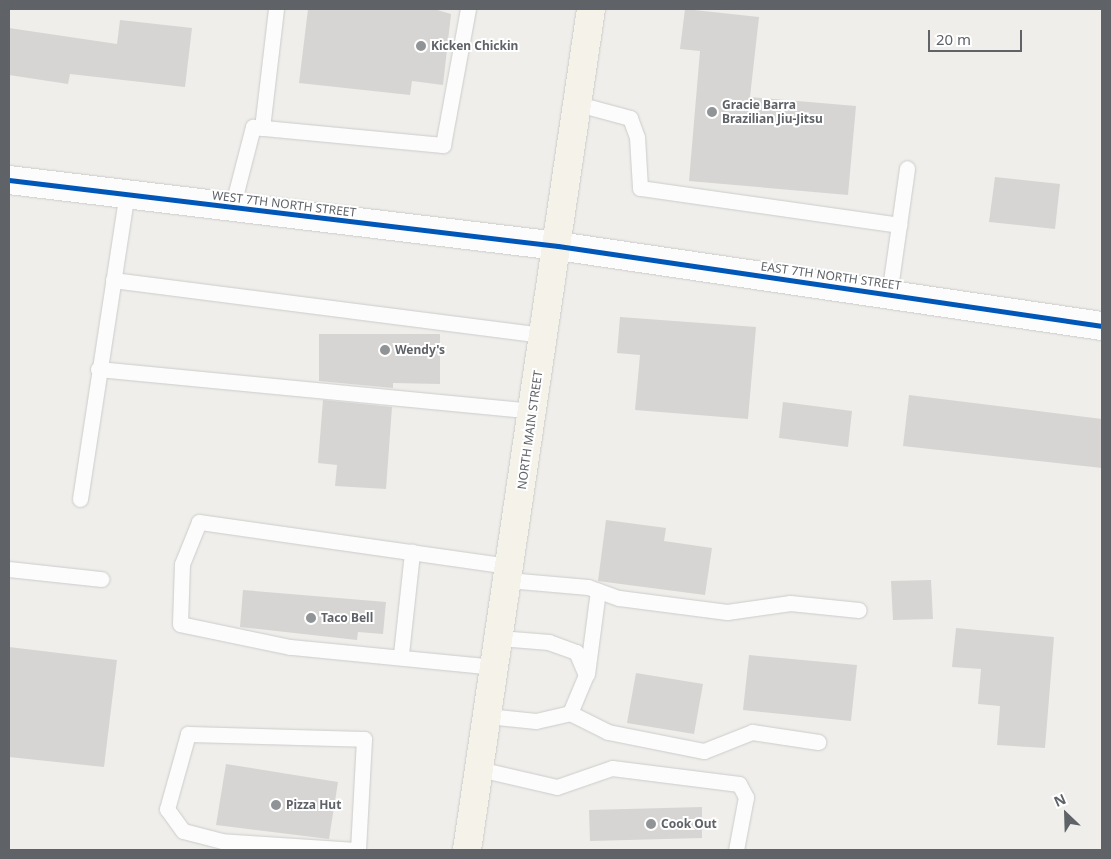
<!DOCTYPE html>
<html>
<head>
<meta charset="utf-8">
<style>
  body { margin:0 }
  #map { position:relative; width:1111px; height:859px; overflow:hidden; background:#efeeea; font-family:"Noto Sans",sans-serif }
  div>[style] { position:absolute }
  .building>* { inset:0; background:#d6d5d3 }
  .roads { filter:drop-shadow(0 0 1px #cbcccc) drop-shadow(0 0 1px #cbcccc) }
  .lane>* { height:15px; margin:-7.5px; padding:0 7.5px; transform-origin:7.5px; border-radius:7.5px; background:#fdfcfc }
  .street>* { height:28px; margin:-14px; padding:0 14px; transform-origin:14px; border-radius:14px; background:#fdfcfc }
  .primary>* { height:28px; margin:-14px; padding:0 14px; transform-origin:14px; border-radius:14px; background:#f4f2e9 }
  .cycleway>* { height:5px; margin:-2.5px; padding:0 2.5px; transform-origin:2.5px; border-radius:2.5px; background:#0057b8 }
  .dots>* { width:14px; height:14px; translate:-50% -50%; box-sizing:border-box; border:2px solid #fff; border-radius:50% }
  span { translate:-50% -50%; white-space:nowrap; text-align:center; line-height:1.15; -webkit-text-stroke:4px #fff; paint-order:stroke }
  .poi-label { font-size:12px; color:#5f6368; font-weight:700 }
  .left { translate:0 -50%; text-align:left }
  .street-label { font-size:12px; color:#5f6368 }
  .frame { position:absolute; inset:0; border:10px solid #5f6368; pointer-events:none }
  .north { position:absolute; left:1041px; top:789px; width:50px; height:50px; -webkit-text-stroke:4px #fff; paint-order:stroke; rotate:336deg; font-size:14px; font-weight:700; line-height:20px; text-align:center; color:#5f6368 }
  .north::after { content:''; display:block; margin:auto; width:18px; height:22px; background:#5f6368; clip-path:polygon(50% 0,100% 100%,50% 72%,0 100%) }
  .scale { position:absolute; left:928px; top:30px; width:94px; height:22px; box-sizing:border-box; border:2px solid #5f6368; border-top:0; padding-left:6px; font-size:15px; line-height:18px; white-space:nowrap; color:#5f6368; -webkit-text-stroke:4px #fff; paint-order:stroke }
</style>
</head>
<body>
<div id="map">
  <div class="building">
    <div style="clip-path:polygon(308px 9px,434px 9px,451px 14px,443px 85px,412px 81px,410px 95px,299px 83px)"></div>
    <div style="clip-path:polygon(685px 9px,759px 17px,750px 97px,856px 106px,848px 195px,689px 181px,700px 51px,680px 49px)"></div>
    <div style="clip-path:polygon(120px 20px,192px 28px,185px 87px,70px 74px,68px 84px,9px 75px,9px 28px,117px 44px)"></div>
    <div style="clip-path:polygon(995px 177px,1060px 184px,1055px 229px,989px 222px)"></div>
    <div style="clip-path:polygon(620px 317px,756px 327px,748px 419px,635px 410px,640px 355px,617px 353px)"></div>
    <div style="clip-path:polygon(319px 334px,440px 334px,440px 384px,393px 383px,393px 388px,319px 381px)"></div>
    <div style="clip-path:polygon(909px 395px,1102px 419px,1102px 468px,903px 446px)"></div>
    <div style="clip-path:polygon(323px 400px,392px 407px,386px 489px,335px 486px,337px 465px,318px 463px)"></div>
    <div style="clip-path:polygon(783px 402px,852px 411px,848px 447px,779px 438px)"></div>
    <div style="clip-path:polygon(606px 520px,666px 528px,664px 541px,712px 548px,705px 595px,598px 581px)"></div>
    <div style="clip-path:polygon(931px 580px,933px 619px,893px 620px,891px 581px)"></div>
    <div style="clip-path:polygon(243px 590px,386px 602px,383px 634px,358px 632px,357px 640px,240px 627px)"></div>
    <div style="clip-path:polygon(956px 628px,1054px 637px,1045px 748px,997px 745px,1000px 706px,978px 704px,981px 669px,952px 667px)"></div>
    <div style="clip-path:polygon(9px 647px,117px 660px,104px 767px,9px 757px)"></div>
    <div style="clip-path:polygon(749px 655px,857px 665px,851px 721px,743px 710px)"></div>
    <div style="clip-path:polygon(636px 673px,703px 684px,694px 734px,627px 723px)"></div>
    <div style="clip-path:polygon(226px 764px,338px 782px,329px 839px,216px 825px)"></div>
    <div style="clip-path:polygon(702px 807px,702px 838px,590px 841px,589px 810px)"></div>
  </div>
  <div class="roads">
    <div class="lane">
      <div style="left:578px;top:104px;width:54px;rotate:15.1deg"></div>
      <div style="left:630px;top:118px;width:20px;rotate:70deg"></div>
      <div style="left:637px;top:137px;width:51px;rotate:86.6deg"></div>
      <div style="left:640px;top:188px;width:262px;rotate:8.1deg"></div>
      <div style="left:262px;top:128px;width:120px;rotate:-83.3deg"></div>
      <div style="left:232px;top:208px;width:84px;rotate:-75.5deg"></div>
      <div style="left:253px;top:127px;width:191px;rotate:5.4deg"></div>
      <div style="left:443px;top:145px;width:138px;rotate:-79.6deg"></div>
      <div style="left:113px;top:280px;width:433px;rotate:7.3deg"></div>
      <div style="left:889px;top:295px;width:128px;rotate:-81.9deg"></div>
      <div style="left:98px;top:369px;width:437px;rotate:5.5deg"></div>
      <div style="left:80px;top:499px;width:310px;rotate:-81.3deg"></div>
      <div style="left:9px;top:569px;width:93px;rotate:6.2deg"></div>
      <div style="left:508px;top:580px;width:80px;rotate:5deg"></div>
      <div style="left:588px;top:587px;width:33px;rotate:20deg"></div>
      <div style="left:619px;top:598px;width:109px;rotate:7.4deg"></div>
      <div style="left:727px;top:612px;width:64px;rotate:-8.1deg"></div>
      <div style="left:790px;top:603px;width:69px;rotate:5.8deg"></div>
      <div style="left:401px;top:654px;width:103px;rotate:-83.8deg"></div>
      <div style="left:495px;top:667px;width:206px;rotate:-174.4deg"></div>
      <div style="left:290px;top:647px;width:112px;rotate:-168.2deg"></div>
      <div style="left:180px;top:624px;width:60px;rotate:-88.1deg"></div>
      <div style="left:182px;top:564px;width:45px;rotate:-68deg"></div>
      <div style="left:199px;top:522px;width:314px;rotate:8.1deg"></div>
      <div style="left:587px;top:674px;width:84px;rotate:-82.5deg"></div>
      <div style="left:570px;top:713px;width:42px;rotate:26.6deg"></div>
      <div style="left:608px;top:732px;width:98px;rotate:11.2deg"></div>
      <div style="left:704px;top:751px;width:52px;rotate:-21.6deg"></div>
      <div style="left:752px;top:732px;width:67px;rotate:8.6deg"></div>
      <div style="left:487px;top:716px;width:49px;rotate:5.8deg"></div>
      <div style="left:536px;top:721px;width:35px;rotate:-13deg"></div>
      <div style="left:570px;top:713px;width:41px;rotate:-67.2deg"></div>
      <div style="left:586px;top:675px;width:25px;rotate:-113deg"></div>
      <div style="left:576px;top:652px;width:29px;rotate:-160deg"></div>
      <div style="left:549px;top:642px;width:50px;rotate:-175.4deg"></div>
      <div style="left:479px;top:769px;width:80px;rotate:13deg"></div>
      <div style="left:557px;top:787px;width:58px;rotate:-19.1deg"></div>
      <div style="left:612px;top:768px;width:128px;rotate:7.2deg"></div>
      <div style="left:739px;top:784px;width:15px;rotate:62deg"></div>
      <div style="left:746px;top:797px;width:54px;rotate:100.7deg"></div>
      <div style="left:356px;top:850px;width:134px;rotate:-176.2deg"></div>
      <div style="left:222px;top:841px;width:40px;rotate:-165.6deg"></div>
      <div style="left:183px;top:831px;width:27px;rotate:-126deg"></div>
      <div style="left:167px;top:809px;width:78px;rotate:-74.4deg"></div>
      <div style="left:188px;top:734px;width:176px;rotate:1.6deg"></div>
      <div style="left:364px;top:739px;width:111px;rotate:93.1deg"></div>
    </div>
    <div class="street">
      <div style="left:9px;top:180px;width:553px;rotate:6.86deg"></div>
      <div style="left:558px;top:246px;width:550px;rotate:8.37deg"></div>
    </div>
    <div class="primary">
      <div style="left:467px;top:850px;width:850px;rotate:-81.61deg"></div>
    </div>
  </div>
  <div class="cycleway">
    <div style="left:9px;top:180px;width:553px;rotate:6.86deg"></div>
    <div style="left:558px;top:246px;width:550px;rotate:8.37deg"></div>
  </div>
  <div class="dots">
    <div style="left:421px;top:46px;background:#919496"></div>
    <div style="left:712px;top:112px;background:#919496"></div>
    <div style="left:385px;top:350px;background:#919496"></div>
    <div style="left:311px;top:618px;background:#919496"></div>
    <div style="left:276px;top:805px;background:#919496"></div>
    <div style="left:651px;top:824px;background:#919496"></div>
  </div>
  <div class="poi-label">
    <span class="left" style="left:431px;top:46px">Kicken Chickin</span>
    <span class="left" style="left:722px;top:112px">Gracie Barra<br>Brazilian Jiu-Jitsu</span>
    <span class="left" style="left:395px;top:350px">Wendy's</span>
    <span class="left" style="left:321px;top:618px">Taco Bell</span>
    <span class="left" style="left:286px;top:805px">Pizza Hut</span>
    <span class="left" style="left:661px;top:824px">Cook Out</span>
  </div>
  <div class="street-label">
    <span style="left:284px;top:204px;rotate:7deg">WEST 7TH NORTH STREET</span>
    <span style="left:831px;top:276px;rotate:8deg">EAST 7TH NORTH STREET</span>
    <span style="left:530px;top:430px;rotate:-82deg">NORTH MAIN STREET</span>
  </div>
  <div class="frame"></div>
  <div class="north">N</div>
  <div class="scale">20 m</div>
</div>
</body>
</html>
